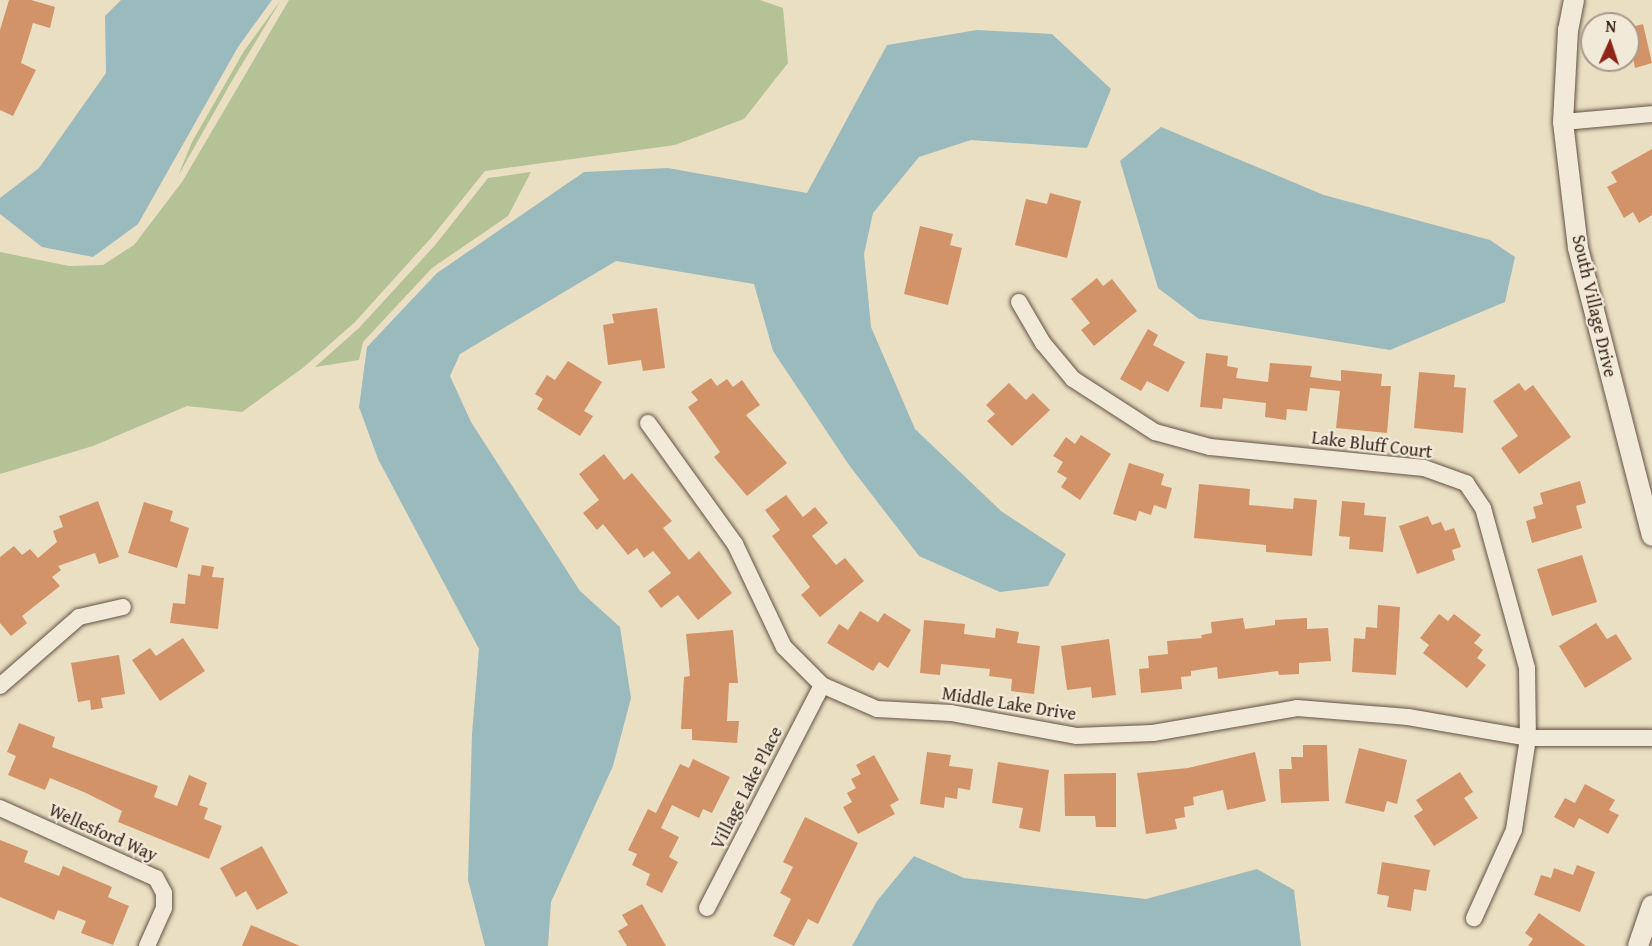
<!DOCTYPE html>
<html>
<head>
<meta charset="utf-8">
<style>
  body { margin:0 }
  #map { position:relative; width:1652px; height:946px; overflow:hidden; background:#eadfc3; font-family:"Gentium Book Plus",serif }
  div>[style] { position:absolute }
  .green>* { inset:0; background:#b4c296 }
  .water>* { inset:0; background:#9bbabd }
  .building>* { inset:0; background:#d39368 }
  .roads { filter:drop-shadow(0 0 2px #665245) drop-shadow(0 0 2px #665245) }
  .minor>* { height:16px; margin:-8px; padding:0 8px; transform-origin:8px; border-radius:8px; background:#f1ead8 }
  .tertiary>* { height:20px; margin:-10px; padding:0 10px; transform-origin:10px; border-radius:10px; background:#f1ead8 }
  span { translate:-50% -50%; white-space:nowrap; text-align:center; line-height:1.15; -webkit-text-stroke:4.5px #f1ead8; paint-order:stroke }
  .street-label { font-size:18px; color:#3a231b }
  .north { position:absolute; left:1580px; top:12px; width:60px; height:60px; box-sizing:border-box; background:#f1ead8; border:2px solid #a89a8c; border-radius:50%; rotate:3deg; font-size:16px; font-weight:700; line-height:24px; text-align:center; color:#3a231b }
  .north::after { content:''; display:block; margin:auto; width:21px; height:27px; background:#8f2418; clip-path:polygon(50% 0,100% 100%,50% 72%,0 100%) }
</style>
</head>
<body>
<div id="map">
  <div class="green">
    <div style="clip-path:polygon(281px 0,233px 79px,178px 176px,192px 142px,244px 51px)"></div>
    <div style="clip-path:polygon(289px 0,760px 0,783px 8px,788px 63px,744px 119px,675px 145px,485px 171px,431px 238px,355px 322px,304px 367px,242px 412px,187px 406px,93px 446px,0 474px,0 252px,69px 266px,103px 265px,134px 245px,182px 182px)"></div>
    <div style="clip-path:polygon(531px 172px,508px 216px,432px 268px,363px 342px,359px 360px,315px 367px,359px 328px,436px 244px,488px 178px)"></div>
  </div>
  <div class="water">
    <div style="clip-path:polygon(121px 0,272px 0,238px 47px,138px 224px,93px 257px,42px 247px,0 214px,0 198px,39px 168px,106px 73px,105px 16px)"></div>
    <div style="clip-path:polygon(977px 30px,1052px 34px,1111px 89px,1087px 148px,971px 140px,919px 157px,873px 213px,864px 254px,871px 327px,915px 429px,1001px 511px,1066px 554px,1048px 586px,1000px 592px,919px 556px,849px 465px,773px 351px,754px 284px,616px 261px,460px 354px,450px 376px,471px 422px,580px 591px,620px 627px,631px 698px,613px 766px,551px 902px,548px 946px,485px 946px,468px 880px,472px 734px,479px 649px,378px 459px,359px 407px,367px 347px,437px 273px,584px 172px,668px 168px,807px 193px,887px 45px)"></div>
    <div style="clip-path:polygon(1161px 127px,1324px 195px,1490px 240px,1515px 257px,1505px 302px,1390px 350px,1199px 319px,1158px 288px,1120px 161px)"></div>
    <div style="clip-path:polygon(914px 856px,964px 878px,1146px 899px,1257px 869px,1294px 890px,1301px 946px,852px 946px,877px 901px)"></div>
  </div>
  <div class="building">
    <div style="clip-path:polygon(9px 0,31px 0,55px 7px,50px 28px,33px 23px,21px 63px,36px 70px,13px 116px,0 110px,0 30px)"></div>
    <div style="clip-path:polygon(1643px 24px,1652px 63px,1635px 68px,1633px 58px,1628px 60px,1628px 28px)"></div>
    <div style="clip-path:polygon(1652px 149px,1652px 215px,1639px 223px,1633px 212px,1624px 218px,1607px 187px,1617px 182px,1611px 172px)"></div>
    <div style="clip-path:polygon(1050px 193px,1081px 201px,1067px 258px,1015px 245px,1026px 199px,1047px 204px)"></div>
    <div style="clip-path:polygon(920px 226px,953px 234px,950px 245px,962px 248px,948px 305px,904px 294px)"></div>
    <div style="clip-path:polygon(1097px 278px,1103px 286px,1112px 279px,1137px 311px,1094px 346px,1081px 330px,1090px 323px,1071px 299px)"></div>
    <div style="clip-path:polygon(657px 308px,665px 368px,643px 371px,641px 360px,608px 365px,603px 325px,614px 323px,612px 314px)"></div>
    <div style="clip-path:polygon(1148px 329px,1158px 335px,1153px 345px,1185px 362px,1168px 392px,1147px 381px,1141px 391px,1120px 379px)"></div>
    <div style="clip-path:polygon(1206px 353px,1228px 356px,1227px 366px,1238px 368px,1236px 378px,1268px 382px,1270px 363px,1312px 366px,1310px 377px,1341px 381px,1341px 370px,1382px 374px,1381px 386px,1391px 386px,1387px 433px,1336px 428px,1340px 391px,1310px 388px,1307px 411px,1287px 409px,1286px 420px,1265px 417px,1266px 403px,1223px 398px,1222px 409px,1200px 407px)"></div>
    <div style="clip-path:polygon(568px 361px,602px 382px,584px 411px,593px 416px,580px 436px,537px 409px,543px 399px,535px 394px,547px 375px,555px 380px)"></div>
    <div style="clip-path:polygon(1419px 372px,1455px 375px,1454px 387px,1466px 388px,1463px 433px,1414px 428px)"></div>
    <div style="clip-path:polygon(711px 378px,717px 386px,727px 379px,733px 387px,742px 380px,760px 405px,746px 415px,787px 463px,747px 496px,714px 457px,720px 452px,688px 407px,698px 400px,691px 392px)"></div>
    <div style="clip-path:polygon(1009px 383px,1026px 400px,1033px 393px,1050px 410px,1012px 446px,987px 421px,995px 414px,986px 405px)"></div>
    <div style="clip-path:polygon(1519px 383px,1525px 391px,1533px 385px,1571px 437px,1519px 474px,1501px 448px,1518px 436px,1493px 401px)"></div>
    <div style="clip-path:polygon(1081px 435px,1111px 454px,1080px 500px,1061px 487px,1067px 478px,1057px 472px,1063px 462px,1053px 456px,1066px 437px,1075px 444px)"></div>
    <div style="clip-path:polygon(604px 454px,624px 480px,632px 473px,656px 502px,672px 521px,663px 528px,689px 560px,699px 551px,732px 593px,698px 620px,678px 595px,661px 608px,648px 591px,671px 573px,653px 551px,644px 558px,637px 548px,628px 555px,603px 524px,597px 530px,583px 513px,599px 500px,579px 474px)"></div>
    <div style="clip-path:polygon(1129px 463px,1164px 474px,1161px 485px,1172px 488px,1166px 509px,1154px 505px,1151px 515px,1139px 511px,1136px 521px,1113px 514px)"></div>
    <div style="clip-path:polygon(1580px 481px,1586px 503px,1576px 506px,1582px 528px,1532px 543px,1526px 521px,1536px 518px,1533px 507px,1543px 504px,1540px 493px)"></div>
    <div style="clip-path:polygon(1199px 484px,1250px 489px,1249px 505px,1293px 509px,1294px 498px,1317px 500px,1312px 556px,1266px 552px,1266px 545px,1194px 538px)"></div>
    <div style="clip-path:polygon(786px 495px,803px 517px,815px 507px,828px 523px,812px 536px,836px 565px,845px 558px,864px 581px,820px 617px,801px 595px,810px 587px,772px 536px,780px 530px,765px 510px)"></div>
    <div style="clip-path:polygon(98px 501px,119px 557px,99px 564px,95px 553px,58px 566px,61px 570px,52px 577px,60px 586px,22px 616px,27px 623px,11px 636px,0 623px,0 557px,14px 546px,22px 555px,30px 549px,38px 558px,57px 542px,53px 531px,63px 527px,59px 516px)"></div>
    <div style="clip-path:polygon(1342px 501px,1365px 503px,1364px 515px,1386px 517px,1383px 552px,1349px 549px,1350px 537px,1339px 536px)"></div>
    <div style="clip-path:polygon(144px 502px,173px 511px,170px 521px,189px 528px,177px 568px,128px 553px)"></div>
    <div style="clip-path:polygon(1428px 516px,1432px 525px,1441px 522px,1445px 531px,1454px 528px,1461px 547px,1452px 550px,1455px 560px,1417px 574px,1399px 526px)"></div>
    <div style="clip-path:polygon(1582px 555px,1597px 602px,1552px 616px,1537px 569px)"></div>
    <div style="clip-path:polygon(202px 565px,214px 567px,212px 577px,224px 578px,218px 629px,170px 623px,173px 603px,185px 604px,188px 574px,200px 576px)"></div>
    <div style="clip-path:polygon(1378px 605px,1400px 607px,1396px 675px,1352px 672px,1354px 638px,1365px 639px,1366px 627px,1377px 628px)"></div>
    <div style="clip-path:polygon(860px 611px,878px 622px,884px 613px,911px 630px,888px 668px,879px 662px,873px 671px,827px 643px,839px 624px,848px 630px)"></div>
    <div style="clip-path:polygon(1439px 614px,1448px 621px,1454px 614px,1481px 635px,1474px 643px,1483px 650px,1477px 658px,1486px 665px,1467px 688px,1423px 653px,1429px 645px,1420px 638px)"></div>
    <div style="clip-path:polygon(1243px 618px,1245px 629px,1275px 625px,1275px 620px,1307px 618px,1307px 629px,1328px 628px,1331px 661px,1299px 663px,1299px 674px,1279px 675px,1278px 671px,1218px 679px,1217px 667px,1191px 671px,1191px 676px,1181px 677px,1182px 689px,1141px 693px,1139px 669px,1149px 668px,1148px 656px,1168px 654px,1167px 641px,1202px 638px,1201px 635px,1212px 633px,1211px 622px)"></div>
    <div style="clip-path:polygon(924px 620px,965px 624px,964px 634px,995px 638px,996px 628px,1019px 632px,1017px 643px,1040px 646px,1034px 694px,1011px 691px,1012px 679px,989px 676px,990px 669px,941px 664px,940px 675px,920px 673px)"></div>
    <div style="clip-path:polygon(1596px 623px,1607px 639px,1616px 634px,1632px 659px,1585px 688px,1559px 646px)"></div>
    <div style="clip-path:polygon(733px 630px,738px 683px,729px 683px,727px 721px,739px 721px,737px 743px,692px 740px,692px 729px,681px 729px,684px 677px,690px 676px,686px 634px)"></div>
    <div style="clip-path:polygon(183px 638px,205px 671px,160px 701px,132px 660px,150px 648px,156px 656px)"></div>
    <div style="clip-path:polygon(1109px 639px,1116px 695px,1092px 698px,1091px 687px,1067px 690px,1061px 646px)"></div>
    <div style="clip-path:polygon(119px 655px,125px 694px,101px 698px,103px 708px,91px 710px,90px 700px,78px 702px,71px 663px)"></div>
    <div style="clip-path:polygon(19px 723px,55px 737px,52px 747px,158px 786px,154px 797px,177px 806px,189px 775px,207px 783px,199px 805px,208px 808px,204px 819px,222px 826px,209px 859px,118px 822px,122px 811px,86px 793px,50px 778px,45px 790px,8px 775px,16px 756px,7px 752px)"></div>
    <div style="clip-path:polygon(1303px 745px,1327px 745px,1329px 801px,1281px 803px,1279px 769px,1292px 769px,1291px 757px,1303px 757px)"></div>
    <div style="clip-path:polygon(1359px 748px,1407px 760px,1397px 804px,1387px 801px,1384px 812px,1345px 803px)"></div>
    <div style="clip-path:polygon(927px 752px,951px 755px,949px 766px,973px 769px,970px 790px,958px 788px,957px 799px,945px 797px,944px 808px,920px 804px)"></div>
    <div style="clip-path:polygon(1255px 752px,1266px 801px,1227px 810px,1223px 790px,1193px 797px,1194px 805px,1184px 807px,1185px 817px,1175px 819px,1177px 829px,1146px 834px,1137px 773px,1188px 768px)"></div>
    <div style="clip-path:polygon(874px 755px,899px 800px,890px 805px,895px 814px,858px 834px,843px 807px,852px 802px,847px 793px,856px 788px,851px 779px,861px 774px,856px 765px)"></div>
    <div style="clip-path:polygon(693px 759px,730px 777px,712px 813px,703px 809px,699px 818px,672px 805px,661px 828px,679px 837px,669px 857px,678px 862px,662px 893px,646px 885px,650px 874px,632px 865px,637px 854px,628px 850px,648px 809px,656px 813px,680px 764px,689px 768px)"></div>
    <div style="clip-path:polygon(998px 762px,1049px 770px,1040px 832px,1019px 828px,1023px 808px,992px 803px)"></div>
    <div style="clip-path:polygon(1460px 772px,1473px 792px,1464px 798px,1478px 818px,1434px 846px,1414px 816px,1423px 810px,1416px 800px)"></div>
    <div style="clip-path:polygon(1116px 773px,1116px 827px,1096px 827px,1095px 816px,1065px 816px,1064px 774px)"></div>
    <div style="clip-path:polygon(1585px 784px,1615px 800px,1609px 810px,1619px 815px,1608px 834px,1579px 818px,1574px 828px,1554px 817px,1565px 798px,1575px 803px)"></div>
    <div style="clip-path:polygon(805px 817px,858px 843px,818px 924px,808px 919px,794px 946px,773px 936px,791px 899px,780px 893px,793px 867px,783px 862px)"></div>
    <div style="clip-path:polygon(0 840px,28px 851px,24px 862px,59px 876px,63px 866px,112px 887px,108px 897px,129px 906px,113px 945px,81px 933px,86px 921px,58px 910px,54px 920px,0 897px)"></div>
    <div style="clip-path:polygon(262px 846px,288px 893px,257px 910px,246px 891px,236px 897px,220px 868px)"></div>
    <div style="clip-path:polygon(1382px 862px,1430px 870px,1426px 891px,1414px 889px,1411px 911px,1387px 907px,1389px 896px,1377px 894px)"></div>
    <div style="clip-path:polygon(1577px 865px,1595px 872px,1580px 912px,1534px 895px,1541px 875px,1551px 878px,1554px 868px,1573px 875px)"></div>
    <div style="clip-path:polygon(642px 904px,666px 946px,627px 946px,618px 931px,628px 925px,622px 915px)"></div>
    <div style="clip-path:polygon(1539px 913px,1586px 946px,1528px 946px,1533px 939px,1525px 933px)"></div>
    <div style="clip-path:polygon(251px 925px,300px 946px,242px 946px)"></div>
  </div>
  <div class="roads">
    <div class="minor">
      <div style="left:1563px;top:122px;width:89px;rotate:-5.1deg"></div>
      <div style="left:1019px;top:302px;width:48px;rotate:59.7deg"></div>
      <div style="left:1043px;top:343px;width:47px;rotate:50.2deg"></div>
      <div style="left:1073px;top:379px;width:98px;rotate:32.9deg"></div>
      <div style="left:1155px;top:432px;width:57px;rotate:15.3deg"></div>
      <div style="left:1210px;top:447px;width:215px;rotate:5.6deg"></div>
      <div style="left:1424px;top:468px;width:45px;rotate:19.7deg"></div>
      <div style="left:1466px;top:483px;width:30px;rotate:56deg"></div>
      <div style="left:1483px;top:508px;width:166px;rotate:74.6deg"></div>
      <div style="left:1527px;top:668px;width:70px;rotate:89.2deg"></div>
      <div style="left:1528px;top:738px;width:93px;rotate:98.7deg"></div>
      <div style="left:1514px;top:830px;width:97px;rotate:114.4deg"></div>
      <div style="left:648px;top:423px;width:149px;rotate:54.3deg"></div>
      <div style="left:735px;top:544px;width:114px;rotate:64.6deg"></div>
      <div style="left:784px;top:647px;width:54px;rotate:45deg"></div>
      <div style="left:822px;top:685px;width:60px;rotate:23.6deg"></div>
      <div style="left:877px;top:709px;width:74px;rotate:3.1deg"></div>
      <div style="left:951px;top:713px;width:127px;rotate:10.4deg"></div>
      <div style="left:1076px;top:736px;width:77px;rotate:-2.2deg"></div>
      <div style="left:1153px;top:733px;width:146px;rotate:-9.8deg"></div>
      <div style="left:1297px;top:708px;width:111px;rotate:4.6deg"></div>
      <div style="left:1408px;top:717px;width:122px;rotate:9.9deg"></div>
      <div style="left:1528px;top:738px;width:124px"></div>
      <div style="left:0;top:686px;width:105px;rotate:-41.1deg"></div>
      <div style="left:79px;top:617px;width:45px;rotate:-12.8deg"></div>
      <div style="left:0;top:808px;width:171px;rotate:24.2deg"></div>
      <div style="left:156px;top:878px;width:17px;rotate:62deg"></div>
      <div style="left:164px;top:893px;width:15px;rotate:90deg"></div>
      <div style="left:164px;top:908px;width:42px;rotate:114.1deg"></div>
      <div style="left:707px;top:908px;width:251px;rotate:-62.7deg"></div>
    </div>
    <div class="tertiary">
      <div style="left:1574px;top:0;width:31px;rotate:101deg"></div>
      <div style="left:1568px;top:30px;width:92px;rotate:93.1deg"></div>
      <div style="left:1563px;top:122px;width:127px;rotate:83.2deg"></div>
      <div style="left:1578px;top:248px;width:297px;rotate:75.6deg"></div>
      <div style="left:1638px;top:946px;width:43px;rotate:-71.1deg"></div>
    </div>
  </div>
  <div class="street-label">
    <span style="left:1594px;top:306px;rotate:77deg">South Village Drive</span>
    <span style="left:1372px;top:445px;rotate:7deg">Lake Bluff Court</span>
    <span style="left:1009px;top:704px;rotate:9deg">Middle Lake Drive</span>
    <span style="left:747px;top:788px;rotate:-63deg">Village Lake Place</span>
    <span style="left:103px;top:833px;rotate:24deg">Wellesford Way</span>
  </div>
  <div class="north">N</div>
</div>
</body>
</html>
